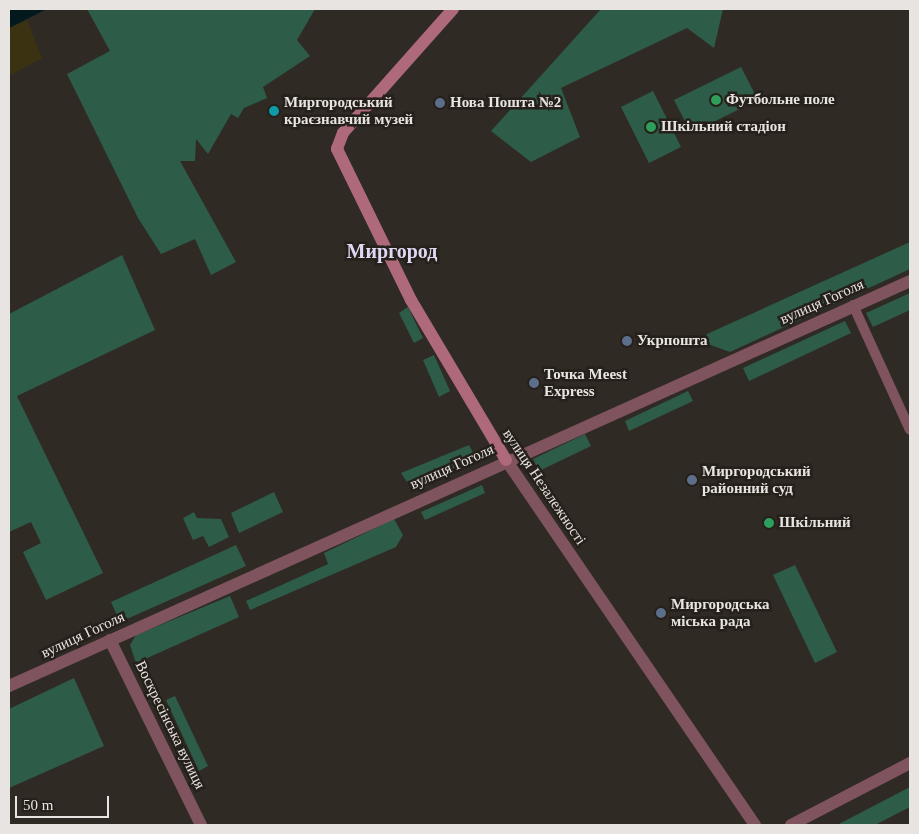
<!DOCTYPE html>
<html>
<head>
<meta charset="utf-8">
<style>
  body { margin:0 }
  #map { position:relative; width:919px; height:834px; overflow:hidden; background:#302a25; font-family:Georgia,serif }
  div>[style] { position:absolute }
  .green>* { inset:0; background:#2d5c48 }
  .sand>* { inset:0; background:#3b3212 }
  .water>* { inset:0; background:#03191c }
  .minor>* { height:10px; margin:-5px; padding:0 5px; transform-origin:5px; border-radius:5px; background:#80545e }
  .tertiary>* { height:12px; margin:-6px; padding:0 6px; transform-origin:6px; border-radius:6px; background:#80545e }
  .secondary>* { height:12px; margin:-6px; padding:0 6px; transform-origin:6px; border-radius:6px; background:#ae697b }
  .dots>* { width:14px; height:14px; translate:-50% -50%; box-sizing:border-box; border:2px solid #26201b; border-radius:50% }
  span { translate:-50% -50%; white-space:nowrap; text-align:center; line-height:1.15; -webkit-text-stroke:5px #26201b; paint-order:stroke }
  .poi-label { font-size:15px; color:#e8e4e1; font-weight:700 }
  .left { translate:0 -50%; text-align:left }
  .street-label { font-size:15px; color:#e8e4e1 }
  .district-label { font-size:20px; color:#dfd7f4; font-weight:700 }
  .frame { position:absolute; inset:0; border:10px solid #e8e4e1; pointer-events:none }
  .scale { position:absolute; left:15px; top:796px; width:94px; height:22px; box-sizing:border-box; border:2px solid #e8e4e1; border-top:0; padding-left:6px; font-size:15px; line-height:18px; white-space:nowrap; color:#e8e4e1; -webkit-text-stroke:4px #26201b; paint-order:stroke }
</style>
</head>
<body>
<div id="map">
  <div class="green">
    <div style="clip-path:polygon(87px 9px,315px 9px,297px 40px,310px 56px,263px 87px,267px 98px,244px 108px,238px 118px,231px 114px,208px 154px,196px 139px,195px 161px,180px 161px,236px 262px,211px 275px,195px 239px,161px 254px,138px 218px,67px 74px,110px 51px)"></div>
    <div style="clip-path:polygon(601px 9px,723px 9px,714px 48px,687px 28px,561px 88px,580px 137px,531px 162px,491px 131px)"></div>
    <div style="clip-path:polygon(741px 67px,758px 100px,691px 133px,674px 100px)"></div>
    <div style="clip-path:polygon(653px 91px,681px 147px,649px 163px,621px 107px)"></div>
    <div style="clip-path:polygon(910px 242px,910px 269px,730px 352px,705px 343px,707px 334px)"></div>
    <div style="clip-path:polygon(122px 255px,155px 330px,17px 396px,103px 573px,46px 600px,23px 552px,41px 543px,31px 522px,9px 532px,9px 314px)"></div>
    <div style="clip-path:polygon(910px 293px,910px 310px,873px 327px,866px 313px)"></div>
    <div style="clip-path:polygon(408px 307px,423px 338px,414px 343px,399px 313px)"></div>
    <div style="clip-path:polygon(845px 321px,851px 333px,749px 381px,743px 368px)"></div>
    <div style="clip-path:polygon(434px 355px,450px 391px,439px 397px,423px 360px)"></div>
    <div style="clip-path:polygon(688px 391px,693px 401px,629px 431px,625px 421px)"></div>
    <div style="clip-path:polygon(585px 434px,591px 446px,539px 471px,533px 459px)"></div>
    <div style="clip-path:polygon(469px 445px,478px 462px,411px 488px,401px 473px)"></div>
    <div style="clip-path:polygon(482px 485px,485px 493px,425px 520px,421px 512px)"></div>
    <div style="clip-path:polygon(274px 492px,283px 512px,239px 533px,231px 513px)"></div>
    <div style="clip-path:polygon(194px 512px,197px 518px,221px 519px,229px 537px,209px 547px,203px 536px,193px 540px,183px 518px)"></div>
    <div style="clip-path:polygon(394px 519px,403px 535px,396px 547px,250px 610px,246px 601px,328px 564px,324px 553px)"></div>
    <div style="clip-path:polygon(236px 545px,246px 566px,120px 622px,111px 602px)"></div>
    <div style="clip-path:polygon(795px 565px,837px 652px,815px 663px,773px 575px)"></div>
    <div style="clip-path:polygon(230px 596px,239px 617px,136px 663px,130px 645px,136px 635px)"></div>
    <div style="clip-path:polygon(74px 678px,104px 746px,9px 788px,9px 709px)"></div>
    <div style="clip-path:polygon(175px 696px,208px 766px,199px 771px,166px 700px)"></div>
    <div style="clip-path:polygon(910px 787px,910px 807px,875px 825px,837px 825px)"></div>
  </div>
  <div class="sand">
    <div style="clip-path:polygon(27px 20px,42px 58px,9px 76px,9px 28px)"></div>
  </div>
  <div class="water">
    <div style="clip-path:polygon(9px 9px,47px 9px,9px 28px)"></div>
  </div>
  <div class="minor">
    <div style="left:853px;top:305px;width:137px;rotate:65.5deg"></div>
  </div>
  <div class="tertiary">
    <div style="left:506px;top:460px;width:442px;rotate:55.7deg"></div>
    <div style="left:110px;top:640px;width:206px;rotate:63.8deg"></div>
    <div style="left:9px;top:686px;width:988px;rotate:-24.2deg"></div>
    <div style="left:791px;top:825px;width:134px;rotate:-27.5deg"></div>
  </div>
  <div class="secondary">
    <div style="left:453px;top:9px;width:166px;rotate:131.6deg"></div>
    <div style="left:343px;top:133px;width:17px;rotate:111deg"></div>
    <div style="left:337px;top:149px;width:168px;rotate:63.9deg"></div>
    <div style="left:411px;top:300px;width:186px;rotate:59.3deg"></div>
  </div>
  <div class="dots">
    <div style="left:716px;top:100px;background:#2e9e5b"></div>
    <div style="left:440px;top:103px;background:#5c6f8a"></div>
    <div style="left:274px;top:111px;background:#0f9aa8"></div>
    <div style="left:651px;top:127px;background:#2e9e5b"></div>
    <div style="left:627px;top:341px;background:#5c6f8a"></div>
    <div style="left:534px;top:383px;background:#5c6f8a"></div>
    <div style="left:692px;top:480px;background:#5c6f8a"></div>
    <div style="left:769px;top:523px;background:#2e9e5b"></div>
    <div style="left:661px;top:613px;background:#5c6f8a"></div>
  </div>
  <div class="poi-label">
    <span class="left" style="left:726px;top:100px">Футбольне поле</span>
    <span class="left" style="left:284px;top:111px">Миргородський<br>краєзнавчий музей</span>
    <span class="left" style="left:450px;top:103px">Нова Пошта №2</span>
    <span class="left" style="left:661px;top:127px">Шкільний стадіон</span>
    <span class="left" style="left:637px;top:341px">Укрпошта</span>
    <span class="left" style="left:544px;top:383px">Точка Meest<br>Express</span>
    <span class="left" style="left:702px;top:480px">Миргородський<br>районний суд</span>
    <span class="left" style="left:779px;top:523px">Шкільний</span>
    <span class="left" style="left:671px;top:613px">Миргородська<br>міська рада</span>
  </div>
  <div class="street-label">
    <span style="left:822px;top:302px;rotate:-24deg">вулиця Гоголя</span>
    <span style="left:452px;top:467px;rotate:-24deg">вулиця Гоголя</span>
    <span style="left:544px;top:487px;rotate:56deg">вулиця Незалежності</span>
    <span style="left:83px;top:635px;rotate:-25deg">вулиця Гоголя</span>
    <span style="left:170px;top:725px;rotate:64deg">Воскресінська вулиця</span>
  </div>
  <div class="district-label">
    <span style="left:392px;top:251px">Миргород</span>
  </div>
  <div class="frame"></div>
  <div class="scale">50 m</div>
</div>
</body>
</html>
